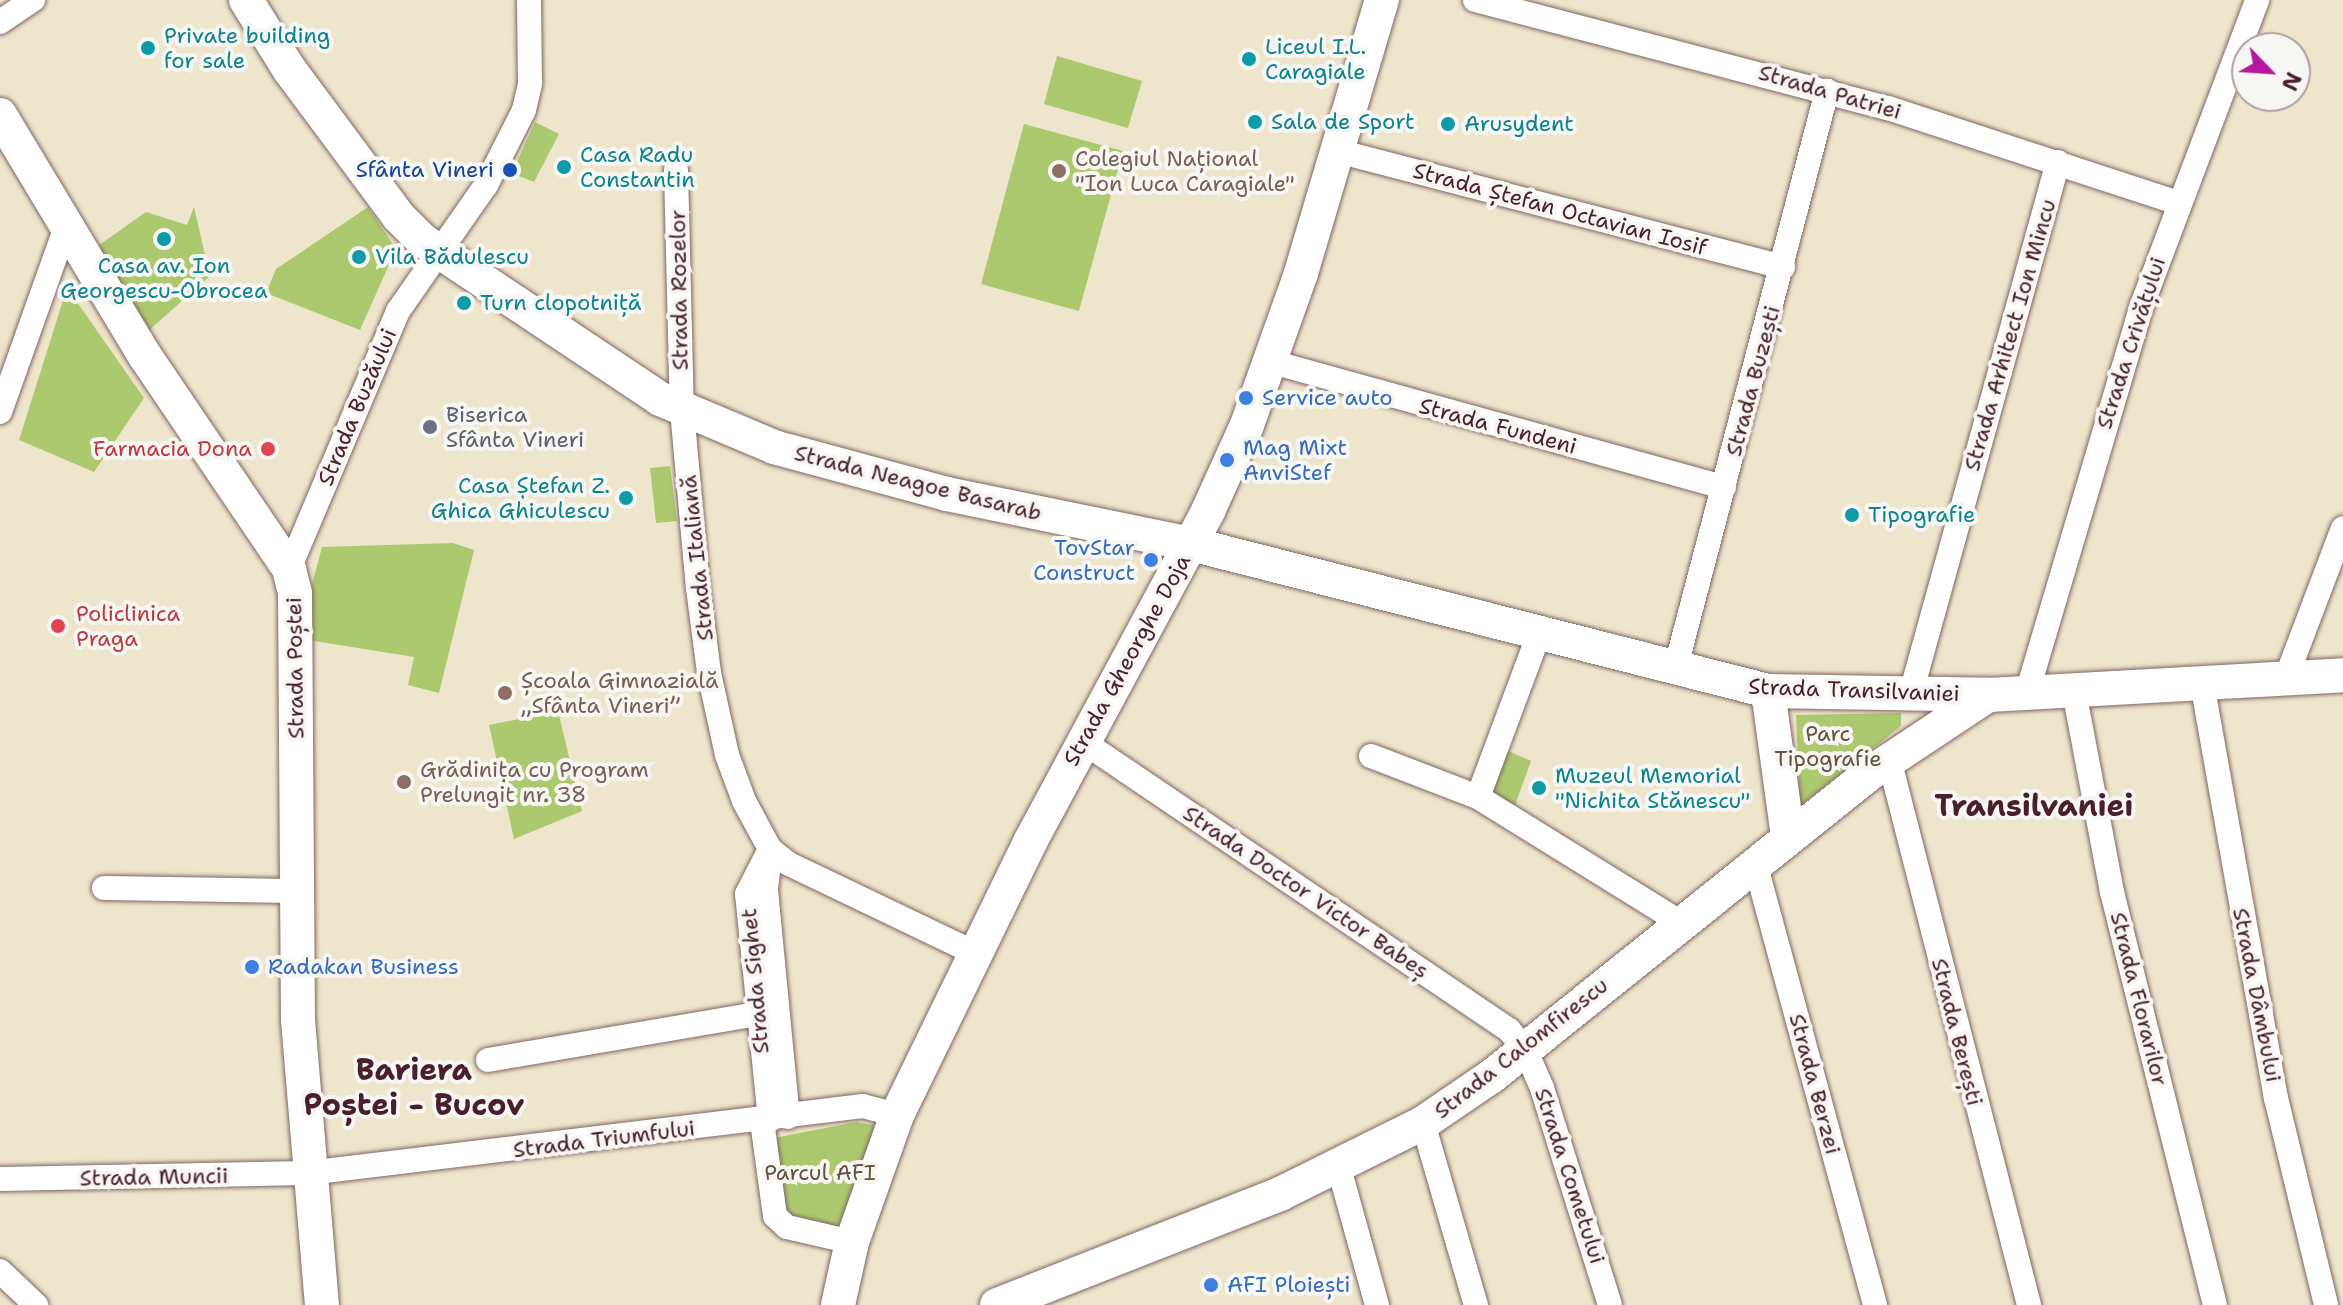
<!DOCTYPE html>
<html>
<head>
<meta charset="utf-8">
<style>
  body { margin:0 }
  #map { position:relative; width:2343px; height:1305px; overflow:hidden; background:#ede6cc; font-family:"Shantell Sans",sans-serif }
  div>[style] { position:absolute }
  .green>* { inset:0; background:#acc970 }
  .roads { filter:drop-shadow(0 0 2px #836563) drop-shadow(0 0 2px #836563) }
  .street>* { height:24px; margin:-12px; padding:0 12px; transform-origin:12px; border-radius:12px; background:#fff }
  .secondary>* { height:34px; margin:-17px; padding:0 17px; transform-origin:17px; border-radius:17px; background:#fff }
  .dots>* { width:22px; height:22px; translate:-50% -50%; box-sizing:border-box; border:4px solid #f6f6f2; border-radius:50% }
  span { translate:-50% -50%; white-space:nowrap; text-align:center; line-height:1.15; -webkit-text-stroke:8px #f6f6f2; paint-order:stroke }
  .culture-label { font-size:22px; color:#0d838f }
  .left { translate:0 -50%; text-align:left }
  .right { translate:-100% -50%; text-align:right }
  .street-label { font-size:22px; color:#4a1f2b }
  .education-label { font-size:22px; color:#785e54 }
  .transit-label { font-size:22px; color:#164399 }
  .shop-label { font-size:22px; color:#366cbe }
  .worship-label { font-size:22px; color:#5b616d }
  .health-label { font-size:22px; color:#be3a42 }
  .park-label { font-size:22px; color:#675240 }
  .district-label { font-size:30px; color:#4a1f2b; font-weight:700 }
  .north { position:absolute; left:2231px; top:32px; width:80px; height:80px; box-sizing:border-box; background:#f6f6f2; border:2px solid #b1a0a2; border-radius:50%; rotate:115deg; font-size:22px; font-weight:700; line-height:32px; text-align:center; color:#4a1f2b }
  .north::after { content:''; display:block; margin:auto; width:28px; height:36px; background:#b5179e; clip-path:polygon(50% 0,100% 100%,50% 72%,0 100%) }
</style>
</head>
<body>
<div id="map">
  <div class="green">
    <div style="clip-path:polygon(1057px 56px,1142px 81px,1128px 128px,1044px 104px)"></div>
    <div style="clip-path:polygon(535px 122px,559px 134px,534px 182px,512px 173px)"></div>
    <div style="clip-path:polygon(1024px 124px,1123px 151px,1079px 311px,981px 284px)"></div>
    <div style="clip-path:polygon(194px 207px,210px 276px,146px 333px,95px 248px,146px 212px,187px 225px)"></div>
    <div style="clip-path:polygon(368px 207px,396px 249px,360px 330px,266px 293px,276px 269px)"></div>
    <div style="clip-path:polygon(70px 292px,144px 398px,94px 472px,19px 440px,65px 294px)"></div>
    <div style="clip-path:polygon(670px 466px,677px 521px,656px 523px,650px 468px)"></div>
    <div style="clip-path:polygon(453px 543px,474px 550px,439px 693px,408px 685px,414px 657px,308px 640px,312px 584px,322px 547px)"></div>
    <div style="clip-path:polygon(558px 711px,582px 811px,514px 839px,489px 725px)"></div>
    <div style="clip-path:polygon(1901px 713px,1901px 726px,1800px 806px,1796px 715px)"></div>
    <div style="clip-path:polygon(1506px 750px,1531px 761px,1514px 808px,1492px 792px)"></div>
    <div style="clip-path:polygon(856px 1122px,873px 1125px,875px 1142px,847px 1234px,782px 1213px,774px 1138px)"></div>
  </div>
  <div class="roads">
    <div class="street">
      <div style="left:1475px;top:0;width:427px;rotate:14.7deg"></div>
      <div style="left:1888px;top:108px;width:306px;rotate:18.1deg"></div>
      <div style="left:0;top:22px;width:40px;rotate:-34deg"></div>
      <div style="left:1337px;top:151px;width:461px;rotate:14.6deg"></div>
      <div style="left:676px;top:170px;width:240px;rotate:88.6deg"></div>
      <div style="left:682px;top:410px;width:179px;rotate:84.9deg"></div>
      <div style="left:698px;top:588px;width:86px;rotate:82.6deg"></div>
      <div style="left:709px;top:673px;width:84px;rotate:77.6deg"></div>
      <div style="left:727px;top:755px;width:49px;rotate:69.7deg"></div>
      <div style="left:744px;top:801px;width:55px;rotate:61.6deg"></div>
      <div style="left:770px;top:849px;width:22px;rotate:39deg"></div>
      <div style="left:787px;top:863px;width:208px;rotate:25.6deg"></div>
      <div style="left:1272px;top:362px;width:469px;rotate:15.5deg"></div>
      <div style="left:0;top:412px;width:194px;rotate:-70.4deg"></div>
      <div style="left:289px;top:569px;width:280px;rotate:-67.1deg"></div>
      <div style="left:398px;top:311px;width:154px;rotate:-55.1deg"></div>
      <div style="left:486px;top:185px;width:84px;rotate:-63.1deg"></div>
      <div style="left:524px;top:110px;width:28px;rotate:-77deg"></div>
      <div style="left:530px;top:83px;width:83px;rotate:-90.7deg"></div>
      <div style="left:1675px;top:670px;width:599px;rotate:-75.29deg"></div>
      <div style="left:2286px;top:678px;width:160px;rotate:-69.2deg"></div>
      <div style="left:2202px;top:683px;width:422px;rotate:79.9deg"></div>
      <div style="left:2276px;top:1098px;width:213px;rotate:76.4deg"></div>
      <div style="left:2074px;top:691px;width:205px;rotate:79.3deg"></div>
      <div style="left:2112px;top:892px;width:426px;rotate:76deg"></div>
      <div style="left:1911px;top:693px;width:551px;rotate:-74.53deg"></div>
      <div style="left:2027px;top:693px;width:405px;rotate:-73.5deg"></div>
      <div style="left:2142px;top:305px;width:326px;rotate:-69.3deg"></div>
      <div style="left:1082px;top:741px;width:516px;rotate:34.09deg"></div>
      <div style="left:1509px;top:1030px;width:25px;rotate:50deg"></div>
      <div style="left:1525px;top:1049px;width:43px;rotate:66.4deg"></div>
      <div style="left:1542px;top:1088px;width:227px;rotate:72.6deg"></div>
      <div style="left:1371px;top:756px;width:115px;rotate:21deg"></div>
      <div style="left:1478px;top:797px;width:239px;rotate:31.8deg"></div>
      <div style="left:1889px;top:759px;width:564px;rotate:75.62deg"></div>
      <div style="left:1478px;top:797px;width:174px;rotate:-69.5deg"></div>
      <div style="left:770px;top:856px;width:34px;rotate:97deg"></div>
      <div style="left:766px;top:890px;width:228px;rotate:84.5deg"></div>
      <div style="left:1755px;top:863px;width:458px;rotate:74.8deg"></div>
      <div style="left:104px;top:888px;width:192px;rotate:0.9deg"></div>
      <div style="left:488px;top:1060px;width:272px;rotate:-9.7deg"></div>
      <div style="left:770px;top:1120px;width:227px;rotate:-95.8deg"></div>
      <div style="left:747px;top:894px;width:51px;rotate:-62.9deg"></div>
      <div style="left:762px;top:1121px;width:96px;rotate:82.2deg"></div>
      <div style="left:775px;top:1216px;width:16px;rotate:43deg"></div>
      <div style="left:787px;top:1227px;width:67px;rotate:13deg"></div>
      <div style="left:1423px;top:1123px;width:190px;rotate:73.8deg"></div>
      <div style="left:1339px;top:1168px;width:142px;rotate:74.5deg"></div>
      <div style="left:0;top:1179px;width:308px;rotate:-1.1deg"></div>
      <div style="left:308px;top:1173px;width:559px;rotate:-6.88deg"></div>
      <div style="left:863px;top:1106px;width:35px;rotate:15deg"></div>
      <div style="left:0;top:1271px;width:50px;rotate:43.4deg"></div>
    </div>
    <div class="secondary">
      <div style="left:246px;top:0;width:81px;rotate:58.1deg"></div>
      <div style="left:289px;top:69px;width:183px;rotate:53.4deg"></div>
      <div style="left:398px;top:216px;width:34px;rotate:45deg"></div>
      <div style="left:422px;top:240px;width:286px;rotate:33.7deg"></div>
      <div style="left:660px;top:399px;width:124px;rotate:22.8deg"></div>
      <div style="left:774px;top:447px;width:179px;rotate:15.2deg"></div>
      <div style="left:947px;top:494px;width:249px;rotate:11.6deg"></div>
      <div style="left:1191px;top:544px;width:595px;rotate:14.29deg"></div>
      <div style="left:1768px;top:691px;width:221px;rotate:1deg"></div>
      <div style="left:1989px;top:695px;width:355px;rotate:-3.2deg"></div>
      <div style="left:0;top:115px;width:281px;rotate:59deg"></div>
      <div style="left:145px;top:356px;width:257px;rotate:55.9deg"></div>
      <div style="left:289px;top:569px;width:25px;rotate:76deg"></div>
      <div style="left:295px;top:593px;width:427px;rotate:89.6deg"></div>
      <div style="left:298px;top:1020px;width:286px;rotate:85.2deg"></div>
      <div style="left:1768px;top:691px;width:147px;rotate:82.2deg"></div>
      <div style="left:838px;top:1305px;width:65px;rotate:-77.5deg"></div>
      <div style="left:852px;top:1242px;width:135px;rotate:-70.5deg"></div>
      <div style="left:897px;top:1115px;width:304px;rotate:-64deg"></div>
      <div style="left:1030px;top:842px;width:376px;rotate:-61.7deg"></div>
      <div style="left:1208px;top:511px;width:94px;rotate:-65.6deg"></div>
      <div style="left:1247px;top:425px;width:161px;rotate:-70.4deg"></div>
      <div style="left:1301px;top:273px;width:285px;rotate:-73.5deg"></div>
      <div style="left:997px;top:1305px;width:304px;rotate:-21.4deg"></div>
      <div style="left:1280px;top:1194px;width:160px;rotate:-26.4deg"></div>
      <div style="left:1423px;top:1123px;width:83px;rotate:-34.3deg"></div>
      <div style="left:1492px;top:1076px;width:479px;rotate:-38.7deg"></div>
      <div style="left:1866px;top:776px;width:146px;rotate:-33.6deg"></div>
    </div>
  </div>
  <div class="dots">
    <div style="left:148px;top:48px;background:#0f9aa8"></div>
    <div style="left:1249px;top:59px;background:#0f9aa8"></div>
    <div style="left:1255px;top:122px;background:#0f9aa8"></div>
    <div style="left:1448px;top:124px;background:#0f9aa8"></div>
    <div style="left:564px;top:167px;background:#0f9aa8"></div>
    <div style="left:510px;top:170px;background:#1a4fb4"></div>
    <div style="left:1059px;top:171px;background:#8d6e63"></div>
    <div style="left:164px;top:239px;background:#0f9aa8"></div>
    <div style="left:359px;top:257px;background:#0f9aa8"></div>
    <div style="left:464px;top:303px;background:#0f9aa8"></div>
    <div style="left:1246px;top:398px;background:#3f7fe0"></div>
    <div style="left:430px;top:427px;background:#6b7280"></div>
    <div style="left:268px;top:449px;background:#e0444e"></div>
    <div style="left:1227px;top:460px;background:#3f7fe0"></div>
    <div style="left:626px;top:498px;background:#0f9aa8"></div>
    <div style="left:1852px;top:515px;background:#0f9aa8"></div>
    <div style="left:1151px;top:560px;background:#3f7fe0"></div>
    <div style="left:58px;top:626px;background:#e0444e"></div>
    <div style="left:505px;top:693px;background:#8d6e63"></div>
    <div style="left:404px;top:782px;background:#8d6e63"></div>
    <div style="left:1539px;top:788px;background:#0f9aa8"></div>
    <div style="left:252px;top:967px;background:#3f7fe0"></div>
    <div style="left:1211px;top:1285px;background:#3f7fe0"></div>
  </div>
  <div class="culture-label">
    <span class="left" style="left:164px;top:48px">Private building<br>for sale</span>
    <span class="left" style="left:1265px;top:59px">Liceul I.L.<br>Caragiale</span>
    <span class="left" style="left:1271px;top:122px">Sala de Sport</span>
    <span class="left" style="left:1464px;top:124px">Arusydent</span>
    <span class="left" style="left:580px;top:167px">Casa Radu<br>Constantin</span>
    <span class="left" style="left:375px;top:257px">Vila Bădulescu</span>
    <span style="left:164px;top:278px">Casa av. Ion<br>Georgescu-Obrocea</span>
    <span class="left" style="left:480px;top:303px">Turn clopotniță</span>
    <span class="right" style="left:610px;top:498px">Casa Ștefan Z.<br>Ghica Ghiculescu</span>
    <span class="left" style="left:1868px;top:515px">Tipografie</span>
    <span class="left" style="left:1555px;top:788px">Muzeul Memorial<br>"Nichita Stănescu"</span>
  </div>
  <div class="street-label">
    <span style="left:1830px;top:92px;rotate:16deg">Strada Patriei</span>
    <span style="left:1560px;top:209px;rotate:15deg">Strada Ștefan Octavian Iosif</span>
    <span style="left:679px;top:290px;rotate:-91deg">Strada Rozelor</span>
    <span style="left:2010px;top:335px;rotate:-74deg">Strada Arhitect Ion Mincu</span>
    <span style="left:2131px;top:343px;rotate:-72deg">Strada Crivățului</span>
    <span style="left:1753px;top:381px;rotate:-75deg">Strada Buzești</span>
    <span style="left:357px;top:407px;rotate:-67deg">Strada Buzăului</span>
    <span style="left:1498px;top:426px;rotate:15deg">Strada Fundeni</span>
    <span style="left:918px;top:483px;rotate:14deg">Strada Neagoe Basarab</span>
    <span style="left:697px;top:558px;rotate:-96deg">Strada Italiană</span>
    <span style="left:1127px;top:660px;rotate:-61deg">Strada Gheorghe Doja</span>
    <span style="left:295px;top:668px;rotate:-91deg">Strada Poștei</span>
    <span style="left:1854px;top:690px;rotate:2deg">Strada Transilvaniei</span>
    <span style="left:1306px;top:892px;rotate:34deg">Strada Doctor Victor Babeș</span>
    <span style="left:755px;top:981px;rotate:-95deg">Strada Sighet</span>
    <span style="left:2257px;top:995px;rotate:79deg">Strada Dâmbului</span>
    <span style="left:2139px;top:999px;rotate:76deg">Strada Florarilor</span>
    <span style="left:1957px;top:1032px;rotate:76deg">Strada Berești</span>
    <span style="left:1521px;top:1048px;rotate:-38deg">Strada Calomfirescu</span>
    <span style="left:1815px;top:1084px;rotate:75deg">Strada Berzei</span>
    <span style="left:604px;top:1139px;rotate:-7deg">Strada Triumfului</span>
    <span style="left:1570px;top:1176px;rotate:72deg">Strada Cometului</span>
    <span style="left:154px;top:1177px;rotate:-1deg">Strada Muncii</span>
  </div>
  <div class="education-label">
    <span class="left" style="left:1075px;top:171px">Colegiul Național<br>"Ion Luca Caragiale"</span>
    <span class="left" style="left:521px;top:693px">Școala Gimnazială<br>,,Sfânta Vineri”</span>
    <span class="left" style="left:420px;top:782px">Grădinița cu Program<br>Prelungit nr. 38</span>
  </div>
  <div class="transit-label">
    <span class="right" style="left:494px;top:170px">Sfânta Vineri</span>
  </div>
  <div class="shop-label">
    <span class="left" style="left:1262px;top:398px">Service auto</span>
    <span class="left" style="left:1243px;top:460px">Mag Mixt<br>AnviStef</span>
    <span class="right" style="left:1135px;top:560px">TovStar<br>Construct</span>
    <span class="left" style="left:268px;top:967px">Radakan Business</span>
    <span class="left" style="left:1227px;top:1285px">AFI Ploiești</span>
  </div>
  <div class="worship-label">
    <span class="left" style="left:446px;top:427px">Biserica<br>Sfânta Vineri</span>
  </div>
  <div class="health-label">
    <span class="right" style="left:252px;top:449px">Farmacia Dona</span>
    <span class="left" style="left:76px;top:626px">Policlinica<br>Praga</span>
  </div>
  <div class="park-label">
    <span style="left:1828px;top:746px">Parc<br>Tipografie</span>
    <span style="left:820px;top:1173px">Parcul AFI</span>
  </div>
  <div class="district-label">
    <span style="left:2034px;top:806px">Transilvaniei</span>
    <span style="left:414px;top:1087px">Bariera<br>Poștei - Bucov</span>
  </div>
  <div class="north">N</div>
</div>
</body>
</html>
